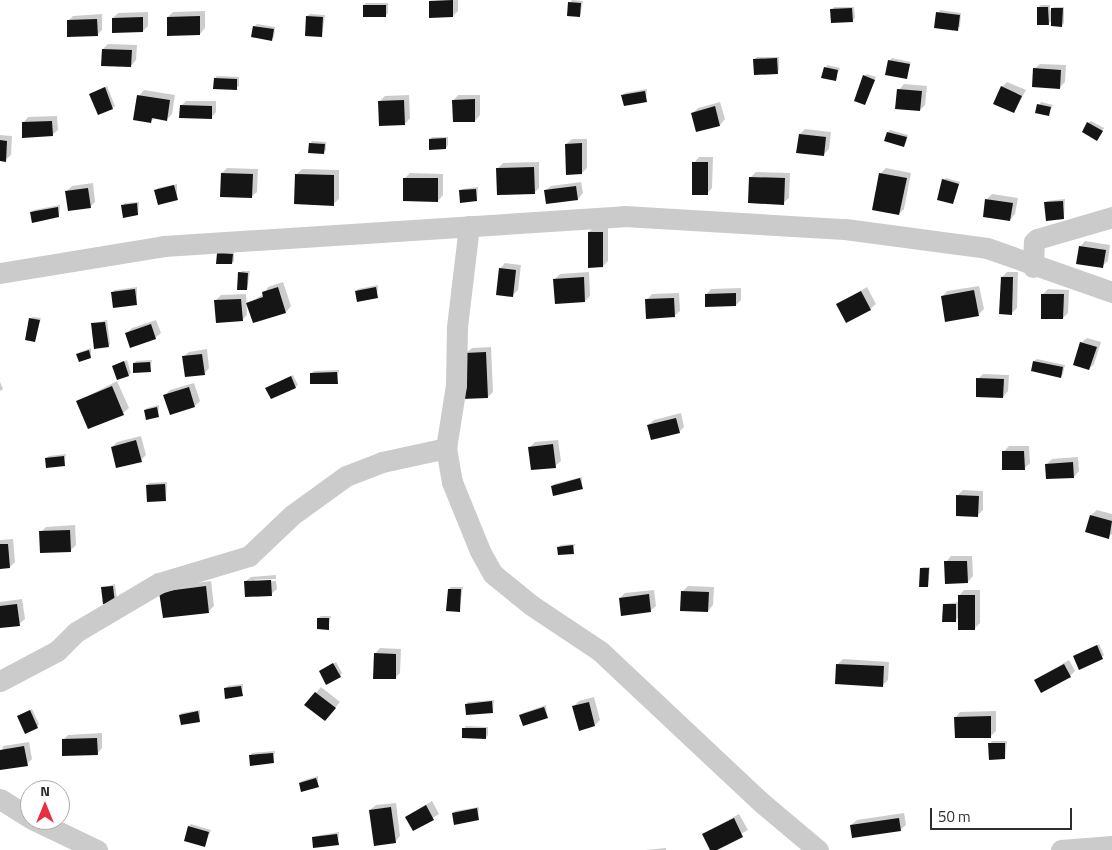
<!DOCTYPE html>
<html>
<head>
<meta charset="utf-8">
<style>
  body { margin:0 }
  #map { position:relative; width:1112px; height:850px; overflow:hidden; background:#fff; font-family:"Titillium Web",sans-serif }
  div>[style] { position:absolute }
  .shadow>* { inset:0; background:#0003 }
  .building>* { inset:0; background:#151515 }
  .minor>* { height:21px; margin:-10.5px; padding:0 10.5px; transform-origin:10.5px; border-radius:10.5px; background:#cbcbcb }
  span { translate:-50% -50%; white-space:nowrap; text-align:center; line-height:1.15; -webkit-text-stroke:5px #fff; paint-order:stroke }
  .north { position:absolute; left:20px; top:780px; width:50px; height:50px; box-sizing:border-box; background:#fff; border:1px solid #ababab; border-radius:50%; rotate:0deg; font-size:14px; font-weight:700; line-height:20px; text-align:center; color:#2e2e2e }
  .north::after { content:''; display:block; margin:auto; width:18px; height:22px; background:#e63041; clip-path:polygon(50% 0,100% 100%,50% 72%,0 100%) }
  .scale { position:absolute; left:930px; top:808px; width:142px; height:22px; box-sizing:border-box; border:2px solid #2e2e2e; border-top:0; padding-left:6px; font-size:15px; line-height:18px; white-space:nowrap; color:#2e2e2e; -webkit-text-stroke:4px #fff; paint-order:stroke }
</style>
</head>
<body>
<div id="map">
  <div class="shadow">
    <div style="clip-path:polygon(458px 0,458px 11px,453px 16px,430px 1px)"></div>
    <div style="clip-path:polygon(572px 0,583px 1px,580px 16px,570px 3px)"></div>
    <div style="clip-path:polygon(366px 3px,388px 3px,388px 13px,386px 15px,364px 5px)"></div>
    <div style="clip-path:polygon(1041px 5px,1050px 5px,1050px 11px,1054px 7px,1064px 7px,1064px 23px,1062px 25px,1052px 20px,1048px 24px,1038px 8px)"></div>
    <div style="clip-path:polygon(834px 7px,854px 7px,855px 18px,852px 21px,832px 10px)"></div>
    <div style="clip-path:polygon(940px 10px,961px 13px,960px 27px,935px 27px)"></div>
    <div style="clip-path:polygon(205px 11px,205px 28px,200px 34px,168px 17px,173px 12px)"></div>
    <div style="clip-path:polygon(148px 12px,148px 26px,143px 31px,113px 18px,118px 13px)"></div>
    <div style="clip-path:polygon(102px 14px,102px 30px,97px 35px,68px 21px,73px 16px)"></div>
    <div style="clip-path:polygon(310px 14px,325px 15px,322px 35px,307px 16px)"></div>
    <div style="clip-path:polygon(257px 24px,275px 27px,274px 37px,272px 39px,254px 27px)"></div>
    <div style="clip-path:polygon(108px 44px,137px 45px,136px 60px,131px 66px,103px 49px)"></div>
    <div style="clip-path:polygon(757px 57px,779px 57px,779px 70px,777px 73px,754px 60px)"></div>
    <div style="clip-path:polygon(892px 58px,911px 62px,906px 78px,889px 61px)"></div>
    <div style="clip-path:polygon(1040px 64px,1066px 65px,1065px 82px,1060px 87px,1034px 69px)"></div>
    <div style="clip-path:polygon(827px 65px,840px 68px,835px 80px,823px 77px)"></div>
    <div style="clip-path:polygon(867px 74px,876px 77px,865px 104px,864px 76px)"></div>
    <div style="clip-path:polygon(217px 76px,239px 77px,239px 86px,236px 88px,215px 78px)"></div>
    <div style="clip-path:polygon(1007px 82px,1026px 90px,1014px 112px,1002px 87px)"></div>
    <div style="clip-path:polygon(904px 84px,927px 86px,925px 105px,920px 110px,899px 90px)"></div>
    <div style="clip-path:polygon(107px 86px,115px 106px,112px 108px,90px 94px)"></div>
    <div style="clip-path:polygon(647px 89px,646px 100px,623px 95px,625px 93px)"></div>
    <div style="clip-path:polygon(144px 90px,175px 95px,172px 114px,167px 119px,155px 118px,151px 121px,139px 96px)"></div>
    <div style="clip-path:polygon(409px 95px,410px 118px,405px 124px,379px 102px,385px 96px)"></div>
    <div style="clip-path:polygon(458px 95px,480px 95px,480px 115px,475px 121px,453px 101px)"></div>
    <div style="clip-path:polygon(186px 101px,216px 101px,216px 112px,211px 118px,181px 106px)"></div>
    <div style="clip-path:polygon(720px 102px,725px 119px,720px 125px,697px 131px,693px 113px,698px 108px)"></div>
    <div style="clip-path:polygon(1041px 102px,1053px 105px,1048px 115px,1036px 112px)"></div>
    <div style="clip-path:polygon(57px 116px,58px 130px,52px 135px,23px 123px,28px 117px)"></div>
    <div style="clip-path:polygon(1091px 121px,1104px 128px,1099px 137px,1088px 123px)"></div>
    <div style="clip-path:polygon(805px 129px,831px 132px,829px 149px,823px 155px,800px 134px)"></div>
    <div style="clip-path:polygon(890px 130px,908px 135px,906px 143px,904px 145px,888px 132px)"></div>
    <div style="clip-path:polygon(0 135px,12px 136px,11px 155px,5px 160px,0 160px)"></div>
    <div style="clip-path:polygon(432px 137px,448px 137px,448px 145px,446px 148px,430px 139px)"></div>
    <div style="clip-path:polygon(572px 139px,587px 139px,587px 168px,582px 173px,566px 144px)"></div>
    <div style="clip-path:polygon(312px 141px,326px 142px,326px 150px,323px 153px,310px 144px)"></div>
    <div style="clip-path:polygon(699px 157px,713px 157px,712px 188px,707px 194px,694px 163px)"></div>
    <div style="clip-path:polygon(539px 162px,539px 188px,534px 193px,498px 168px,503px 163px)"></div>
    <div style="clip-path:polygon(227px 168px,258px 169px,257px 192px,251px 197px,222px 173px)"></div>
    <div style="clip-path:polygon(886px 168px,911px 173px,904px 209px,899px 214px,880px 174px)"></div>
    <div style="clip-path:polygon(302px 169px,339px 170px,339px 199px,333px 204px,296px 175px)"></div>
    <div style="clip-path:polygon(756px 172px,790px 173px,789px 198px,783px 203px,751px 177px)"></div>
    <div style="clip-path:polygon(410px 173px,443px 174px,443px 195px,438px 201px,404px 179px)"></div>
    <div style="clip-path:polygon(946px 178px,960px 182px,953px 203px,943px 180px)"></div>
    <div style="clip-path:polygon(581px 182px,583px 193px,578px 199px,545px 191px,551px 186px)"></div>
    <div style="clip-path:polygon(93px 183px,95px 202px,90px 207px,66px 192px,72px 186px)"></div>
    <div style="clip-path:polygon(177px 184px,177px 199px,156px 190px,158px 188px)"></div>
    <div style="clip-path:polygon(478px 187px,477px 200px,461px 191px,463px 189px)"></div>
    <div style="clip-path:polygon(992px 194px,1018px 198px,1015px 214px,1010px 220px,987px 199px)"></div>
    <div style="clip-path:polygon(1065px 199px,1064px 218px,1045px 203px,1047px 201px)"></div>
    <div style="clip-path:polygon(139px 202px,138px 214px,123px 206px,125px 203px)"></div>
    <div style="clip-path:polygon(60px 205px,59px 216px,31px 213px,34px 210px)"></div>
    <div style="clip-path:polygon(594px 227px,608px 227px,608px 261px,603px 266px,589px 232px)"></div>
    <div style="clip-path:polygon(1085px 241px,1110px 245px,1108px 261px,1102px 266px,1080px 247px)"></div>
    <div style="clip-path:polygon(220px 252px,234px 252px,234px 261px,232px 263px,218px 254px)"></div>
    <div style="clip-path:polygon(505px 263px,521px 265px,518px 290px,512px 296px,500px 269px)"></div>
    <div style="clip-path:polygon(242px 271px,250px 271px,247px 289px,239px 273px)"></div>
    <div style="clip-path:polygon(589px 272px,590px 296px,585px 301px,555px 279px,560px 274px)"></div>
    <div style="clip-path:polygon(1007px 272px,1018px 272px,1017px 308px,1012px 313px,1002px 277px)"></div>
    <div style="clip-path:polygon(283px 282px,291px 306px,286px 312px,254px 322px,248px 303px,264px 294px,268px 287px)"></div>
    <div style="clip-path:polygon(378px 285px,377px 296px,356px 291px,358px 289px)"></div>
    <div style="clip-path:polygon(979px 286px,984px 309px,978px 315px,942px 297px,947px 291px)"></div>
    <div style="clip-path:polygon(137px 287px,137px 303px,112px 293px,115px 290px)"></div>
    <div style="clip-path:polygon(867px 287px,876px 304px,870px 309px,838px 304px)"></div>
    <div style="clip-path:polygon(741px 288px,741px 300px,736px 305px,706px 295px,711px 289px)"></div>
    <div style="clip-path:polygon(1048px 289px,1069px 290px,1068px 313px,1063px 318px,1043px 294px)"></div>
    <div style="clip-path:polygon(679px 293px,680px 311px,674px 316px,647px 300px,652px 294px)"></div>
    <div style="clip-path:polygon(246px 294px,247px 315px,242px 320px,216px 300px,221px 295px)"></div>
    <div style="clip-path:polygon(33px 317px,41px 318px,35px 340px,30px 319px)"></div>
    <div style="clip-path:polygon(107px 320px,110px 344px,108px 346px,92px 324px)"></div>
    <div style="clip-path:polygon(156px 320px,161px 333px,155px 338px,127px 333px,132px 328px)"></div>
    <div style="clip-path:polygon(1087px 338px,1101px 342px,1094px 364px,1089px 369px,1081px 343px)"></div>
    <div style="clip-path:polygon(491px 347px,493px 392px,488px 397px,466px 353px,472px 348px)"></div>
    <div style="clip-path:polygon(91px 348px,91px 357px,77px 354px,80px 352px)"></div>
    <div style="clip-path:polygon(207px 349px,209px 368px,204px 374px,183px 357px,189px 352px)"></div>
    <div style="clip-path:polygon(1037px 359px,1065px 365px,1063px 374px,1061px 377px,1034px 361px)"></div>
    <div style="clip-path:polygon(127px 360px,131px 373px,129px 375px,113px 366px)"></div>
    <div style="clip-path:polygon(152px 360px,150px 371px,134px 364px,136px 361px)"></div>
    <div style="clip-path:polygon(339px 370px,337px 382px,311px 374px,314px 371px)"></div>
    <div style="clip-path:polygon(983px 374px,1009px 375px,1008px 391px,1003px 397px,978px 379px)"></div>
    <div style="clip-path:polygon(293px 375px,298px 385px,295px 387px,267px 388px)"></div>
    <div style="clip-path:polygon(117px 381px,129px 408px,123px 413px,78px 401px)"></div>
    <div style="clip-path:polygon(0 382px,3px 389px,0 391px)"></div>
    <div style="clip-path:polygon(194px 383px,200px 401px,195px 406px,165px 395px,170px 390px)"></div>
    <div style="clip-path:polygon(159px 405px,158px 416px,145px 410px,147px 408px)"></div>
    <div style="clip-path:polygon(681px 413px,684px 427px,679px 432px,648px 425px,654px 420px)"></div>
    <div style="clip-path:polygon(141px 436px,146px 455px,141px 460px,112px 447px,117px 442px)"></div>
    <div style="clip-path:polygon(558px 440px,561px 461px,555px 466px,529px 448px,535px 442px)"></div>
    <div style="clip-path:polygon(1009px 446px,1029px 446px,1030px 463px,1024px 469px,1003px 452px)"></div>
    <div style="clip-path:polygon(66px 454px,64px 465px,46px 458px,49px 456px)"></div>
    <div style="clip-path:polygon(1078px 457px,1079px 471px,1074px 477px,1047px 464px,1052px 459px)"></div>
    <div style="clip-path:polygon(582px 477px,582px 488px,552px 486px,554px 484px)"></div>
    <div style="clip-path:polygon(167px 482px,166px 500px,147px 485px,149px 483px)"></div>
    <div style="clip-path:polygon(963px 490px,983px 491px,983px 510px,978px 515px,957px 496px)"></div>
    <div style="clip-path:polygon(1097px 510px,1112px 514px,1112px 534px,1108px 537px,1091px 515px)"></div>
    <div style="clip-path:polygon(75px 525px,76px 545px,70px 551px,41px 532px,46px 527px)"></div>
    <div style="clip-path:polygon(13px 539px,15px 562px,10px 567px,0 568px,0 540px)"></div>
    <div style="clip-path:polygon(575px 544px,573px 552px,558px 548px,561px 545px)"></div>
    <div style="clip-path:polygon(951px 556px,972px 556px,973px 576px,968px 582px,946px 562px)"></div>
    <div style="clip-path:polygon(923px 567px,930px 567px,928px 586px,921px 569px)"></div>
    <div style="clip-path:polygon(276px 575px,276px 579px,249px 580px,249px 582px,276px 581px,277px 589px,271px 594px,245px 582px,251px 577px)"></div>
    <div style="clip-path:polygon(211px 581px,214px 606px,208px 612px,164px 617px,166px 587px)"></div>
    <div style="clip-path:polygon(115px 584px,117px 599px,115px 601px,102px 588px)"></div>
    <div style="clip-path:polygon(688px 586px,714px 587px,713px 605px,708px 611px,682px 592px)"></div>
    <div style="clip-path:polygon(451px 587px,463px 587px,459px 611px,449px 589px)"></div>
    <div style="clip-path:polygon(654px 590px,656px 606px,650px 611px,620px 598px,625px 593px)"></div>
    <div style="clip-path:polygon(964px 590px,980px 590px,980px 623px,974px 629px,959px 617px,955px 621px,944px 604px,959px 602px,959px 596px)"></div>
    <div style="clip-path:polygon(22px 599px,25px 619px,19px 624px,0 627px,0 602px)"></div>
    <div style="clip-path:polygon(321px 616px,331px 616px,328px 628px,318px 618px)"></div>
    <div style="clip-path:polygon(1099px 644px,1104px 655px,1102px 657px,1074px 656px)"></div>
    <div style="clip-path:polygon(380px 648px,401px 649px,400px 673px,395px 678px,375px 654px)"></div>
    <div style="clip-path:polygon(843px 659px,889px 662px,888px 680px,882px 686px,838px 664px)"></div>
    <div style="clip-path:polygon(1069px 660px,1075px 671px,1070px 676px,1035px 680px)"></div>
    <div style="clip-path:polygon(336px 662px,342px 673px,340px 676px,320px 671px)"></div>
    <div style="clip-path:polygon(243px 684px,242px 695px,225px 688px,228px 686px)"></div>
    <div style="clip-path:polygon(321px 687px,340px 702px,325px 720px,316px 693px)"></div>
    <div style="clip-path:polygon(594px 697px,600px 720px,595px 725px,574px 706px,579px 701px)"></div>
    <div style="clip-path:polygon(494px 700px,493px 711px,466px 705px,468px 702px)"></div>
    <div style="clip-path:polygon(546px 705px,547px 717px,521px 715px,523px 713px)"></div>
    <div style="clip-path:polygon(32px 709px,39px 724px,37px 727px,18px 716px)"></div>
    <div style="clip-path:polygon(200px 710px,200px 721px,180px 715px,182px 713px)"></div>
    <div style="clip-path:polygon(996px 711px,996px 731px,991px 736px,955px 718px,960px 712px)"></div>
    <div style="clip-path:polygon(466px 726px,488px 727px,488px 735px,486px 738px,464px 729px)"></div>
    <div style="clip-path:polygon(102px 733px,102px 748px,97px 754px,63px 740px,68px 735px)"></div>
    <div style="clip-path:polygon(992px 741px,1007px 741px,1005px 758px,990px 744px)"></div>
    <div style="clip-path:polygon(29px 742px,32px 759px,27px 764px,0 766px,3px 746px)"></div>
    <div style="clip-path:polygon(275px 751px,273px 762px,250px 756px,252px 753px)"></div>
    <div style="clip-path:polygon(318px 776px,318px 786px,300px 783px,302px 781px)"></div>
    <div style="clip-path:polygon(432px 801px,439px 814px,414px 830px,406px 817px)"></div>
    <div style="clip-path:polygon(396px 803px,400px 836px,395px 842px,370px 810px,376px 805px)"></div>
    <div style="clip-path:polygon(479px 807px,478px 819px,453px 813px,455px 811px)"></div>
    <div style="clip-path:polygon(904px 813px,906px 825px,900px 830px,851px 825px,857px 820px)"></div>
    <div style="clip-path:polygon(739px 814px,748px 830px,711px 850px,703px 834px)"></div>
    <div style="clip-path:polygon(191px 824px,211px 830px,205px 845px,189px 826px)"></div>
    <div style="clip-path:polygon(339px 832px,338px 843px,313px 838px,316px 836px)"></div>
    <div style="clip-path:polygon(666px 848px,666px 850px,646px 850px)"></div>
  </div>
  <div class="building">
    <div style="clip-path:polygon(453px 0,453px 17px,429px 18px,429px 1px)"></div>
    <div style="clip-path:polygon(568px 2px,581px 3px,580px 17px,567px 16px)"></div>
    <div style="clip-path:polygon(363px 5px,386px 5px,386px 17px,363px 17px)"></div>
    <div style="clip-path:polygon(1037px 7px,1048px 7px,1049px 25px,1037px 25px)"></div>
    <div style="clip-path:polygon(852px 8px,853px 22px,831px 23px,830px 9px)"></div>
    <div style="clip-path:polygon(1051px 8px,1063px 8px,1062px 27px,1051px 26px)"></div>
    <div style="clip-path:polygon(936px 12px,960px 15px,958px 31px,934px 28px)"></div>
    <div style="clip-path:polygon(200px 16px,200px 35px,167px 36px,167px 17px)"></div>
    <div style="clip-path:polygon(306px 16px,323px 17px,322px 37px,305px 36px)"></div>
    <div style="clip-path:polygon(143px 17px,143px 32px,112px 33px,112px 18px)"></div>
    <div style="clip-path:polygon(97px 19px,98px 36px,67px 37px,67px 20px)"></div>
    <div style="clip-path:polygon(253px 26px,274px 29px,272px 41px,251px 37px)"></div>
    <div style="clip-path:polygon(102px 49px,132px 50px,131px 67px,101px 66px)"></div>
    <div style="clip-path:polygon(777px 58px,778px 74px,754px 75px,753px 59px)"></div>
    <div style="clip-path:polygon(888px 60px,910px 64px,907px 79px,885px 75px)"></div>
    <div style="clip-path:polygon(824px 67px,838px 70px,836px 81px,821px 78px)"></div>
    <div style="clip-path:polygon(1033px 68px,1061px 70px,1060px 89px,1032px 87px)"></div>
    <div style="clip-path:polygon(863px 75px,875px 80px,865px 105px,854px 101px)"></div>
    <div style="clip-path:polygon(214px 78px,237px 79px,237px 90px,213px 89px)"></div>
    <div style="clip-path:polygon(1001px 86px,1022px 96px,1014px 113px,993px 104px)"></div>
    <div style="clip-path:polygon(105px 87px,113px 109px,98px 115px,89px 94px)"></div>
    <div style="clip-path:polygon(897px 89px,922px 91px,920px 111px,895px 109px)"></div>
    <div style="clip-path:polygon(645px 91px,647px 102px,624px 106px,621px 95px)"></div>
    <div style="clip-path:polygon(137px 95px,170px 100px,167px 121px,152px 118px,151px 123px,133px 120px)"></div>
    <div style="clip-path:polygon(475px 99px,475px 122px,453px 122px,452px 100px)"></div>
    <div style="clip-path:polygon(404px 100px,405px 125px,379px 126px,378px 101px)"></div>
    <div style="clip-path:polygon(1037px 104px,1051px 107px,1049px 116px,1035px 113px)"></div>
    <div style="clip-path:polygon(180px 105px,212px 106px,212px 119px,179px 118px)"></div>
    <div style="clip-path:polygon(715px 106px,720px 126px,696px 132px,691px 113px)"></div>
    <div style="clip-path:polygon(52px 121px,53px 136px,22px 138px,22px 122px)"></div>
    <div style="clip-path:polygon(1087px 122px,1103px 131px,1097px 141px,1082px 132px)"></div>
    <div style="clip-path:polygon(887px 132px,907px 137px,904px 147px,884px 141px)"></div>
    <div style="clip-path:polygon(799px 134px,826px 137px,824px 156px,796px 153px)"></div>
    <div style="clip-path:polygon(446px 138px,446px 149px,429px 150px,429px 139px)"></div>
    <div style="clip-path:polygon(0 140px,7px 141px,6px 162px,0 161px)"></div>
    <div style="clip-path:polygon(309px 143px,325px 144px,324px 154px,308px 153px)"></div>
    <div style="clip-path:polygon(582px 143px,582px 174px,566px 175px,565px 144px)"></div>
    <div style="clip-path:polygon(692px 162px,708px 162px,708px 195px,692px 195px)"></div>
    <div style="clip-path:polygon(534px 167px,535px 194px,497px 195px,496px 168px)"></div>
    <div style="clip-path:polygon(221px 173px,253px 174px,252px 198px,220px 197px)"></div>
    <div style="clip-path:polygon(879px 173px,907px 178px,899px 215px,872px 210px)"></div>
    <div style="clip-path:polygon(295px 174px,334px 175px,334px 206px,294px 204px)"></div>
    <div style="clip-path:polygon(749px 177px,785px 178px,784px 205px,748px 203px)"></div>
    <div style="clip-path:polygon(403px 178px,438px 178px,438px 202px,403px 201px)"></div>
    <div style="clip-path:polygon(942px 179px,959px 184px,953px 204px,937px 200px)"></div>
    <div style="clip-path:polygon(174px 185px,178px 200px,158px 205px,154px 190px)"></div>
    <div style="clip-path:polygon(576px 186px,578px 200px,546px 204px,544px 190px)"></div>
    <div style="clip-path:polygon(88px 188px,91px 208px,68px 211px,65px 191px)"></div>
    <div style="clip-path:polygon(476px 189px,477px 201px,460px 203px,459px 190px)"></div>
    <div style="clip-path:polygon(985px 199px,1013px 203px,1010px 221px,983px 217px)"></div>
    <div style="clip-path:polygon(1063px 201px,1064px 219px,1046px 221px,1044px 202px)"></div>
    <div style="clip-path:polygon(137px 203px,138px 215px,123px 218px,121px 205px)"></div>
    <div style="clip-path:polygon(58px 207px,59px 217px,32px 223px,30px 212px)"></div>
    <div style="clip-path:polygon(588px 232px,603px 232px,603px 267px,588px 268px)"></div>
    <div style="clip-path:polygon(1079px 246px,1106px 250px,1103px 268px,1076px 264px)"></div>
    <div style="clip-path:polygon(217px 253px,233px 254px,232px 264px,216px 264px)"></div>
    <div style="clip-path:polygon(499px 268px,516px 270px,513px 297px,496px 295px)"></div>
    <div style="clip-path:polygon(238px 272px,248px 273px,247px 290px,237px 290px)"></div>
    <div style="clip-path:polygon(584px 277px,585px 302px,555px 304px,553px 279px)"></div>
    <div style="clip-path:polygon(1001px 277px,1013px 277px,1012px 315px,999px 314px)"></div>
    <div style="clip-path:polygon(278px 287px,286px 313px,253px 323px,246px 303px,263px 297px,262px 292px)"></div>
    <div style="clip-path:polygon(376px 287px,378px 298px,357px 302px,355px 291px)"></div>
    <div style="clip-path:polygon(135px 289px,137px 305px,113px 308px,111px 292px)"></div>
    <div style="clip-path:polygon(974px 290px,979px 316px,945px 322px,941px 296px)"></div>
    <div style="clip-path:polygon(861px 291px,871px 310px,846px 323px,836px 304px)"></div>
    <div style="clip-path:polygon(736px 293px,736px 306px,705px 307px,705px 294px)"></div>
    <div style="clip-path:polygon(1041px 294px,1064px 294px,1063px 319px,1041px 319px)"></div>
    <div style="clip-path:polygon(674px 298px,675px 317px,646px 319px,645px 299px)"></div>
    <div style="clip-path:polygon(241px 299px,243px 321px,216px 323px,214px 300px)"></div>
    <div style="clip-path:polygon(29px 318px,40px 320px,35px 342px,25px 340px)"></div>
    <div style="clip-path:polygon(105px 322px,109px 347px,94px 349px,91px 323px)"></div>
    <div style="clip-path:polygon(151px 324px,156px 339px,130px 348px,125px 333px)"></div>
    <div style="clip-path:polygon(1080px 342px,1097px 347px,1089px 370px,1073px 365px)"></div>
    <div style="clip-path:polygon(89px 350px,91px 358px,79px 362px,76px 354px)"></div>
    <div style="clip-path:polygon(486px 352px,488px 398px,461px 399px,465px 353px)"></div>
    <div style="clip-path:polygon(202px 354px,205px 375px,185px 377px,182px 356px)"></div>
    <div style="clip-path:polygon(124px 361px,129px 376px,117px 380px,112px 366px)"></div>
    <div style="clip-path:polygon(1033px 361px,1063px 367px,1061px 378px,1031px 371px)"></div>
    <div style="clip-path:polygon(150px 362px,151px 372px,133px 373px,133px 363px)"></div>
    <div style="clip-path:polygon(337px 372px,338px 384px,310px 384px,310px 373px)"></div>
    <div style="clip-path:polygon(291px 376px,296px 388px,271px 399px,265px 388px)"></div>
    <div style="clip-path:polygon(976px 378px,1004px 379px,1003px 398px,976px 397px)"></div>
    <div style="clip-path:polygon(112px 386px,124px 415px,88px 429px,76px 401px)"></div>
    <div style="clip-path:polygon(189px 387px,195px 407px,170px 415px,163px 395px)"></div>
    <div style="clip-path:polygon(157px 407px,159px 417px,146px 420px,144px 410px)"></div>
    <div style="clip-path:polygon(676px 418px,680px 433px,651px 440px,647px 425px)"></div>
    <div style="clip-path:polygon(136px 440px,142px 462px,116px 468px,111px 447px)"></div>
    <div style="clip-path:polygon(553px 444px,556px 468px,531px 470px,528px 447px)"></div>
    <div style="clip-path:polygon(1002px 451px,1024px 451px,1025px 470px,1002px 470px)"></div>
    <div style="clip-path:polygon(64px 456px,65px 466px,46px 468px,45px 458px)"></div>
    <div style="clip-path:polygon(1073px 462px,1074px 478px,1046px 479px,1045px 464px)"></div>
    <div style="clip-path:polygon(580px 478px,583px 489px,553px 496px,551px 486px)"></div>
    <div style="clip-path:polygon(165px 484px,166px 501px,147px 502px,146px 485px)"></div>
    <div style="clip-path:polygon(956px 495px,979px 496px,978px 517px,956px 516px)"></div>
    <div style="clip-path:polygon(1090px 515px,1112px 521px,1109px 539px,1085px 532px)"></div>
    <div style="clip-path:polygon(70px 530px,71px 552px,40px 553px,39px 531px)"></div>
    <div style="clip-path:polygon(0 544px,8px 544px,10px 568px,0 569px)"></div>
    <div style="clip-path:polygon(573px 545px,574px 554px,558px 555px,557px 547px)"></div>
    <div style="clip-path:polygon(944px 561px,967px 561px,968px 583px,945px 584px)"></div>
    <div style="clip-path:polygon(920px 568px,929px 568px,928px 587px,919px 587px)"></div>
    <div style="clip-path:polygon(271px 580px,272px 596px,245px 597px,244px 581px)"></div>
    <div style="clip-path:polygon(113px 586px,115px 603px,103px 604px,101px 587px)"></div>
    <div style="clip-path:polygon(206px 586px,209px 613px,163px 618px,159px 592px)"></div>
    <div style="clip-path:polygon(448px 589px,461px 589px,460px 612px,446px 611px)"></div>
    <div style="clip-path:polygon(681px 591px,709px 592px,708px 612px,680px 611px)"></div>
    <div style="clip-path:polygon(649px 594px,651px 612px,621px 616px,619px 598px)"></div>
    <div style="clip-path:polygon(958px 595px,975px 595px,975px 630px,958px 630px)"></div>
    <div style="clip-path:polygon(17px 604px,20px 626px,0 628px,0 606px)"></div>
    <div style="clip-path:polygon(943px 604px,956px 604px,956px 622px,942px 622px)"></div>
    <div style="clip-path:polygon(317px 618px,329px 618px,329px 630px,317px 629px)"></div>
    <div style="clip-path:polygon(1097px 645px,1103px 659px,1079px 670px,1073px 656px)"></div>
    <div style="clip-path:polygon(374px 653px,396px 654px,396px 679px,373px 679px)"></div>
    <div style="clip-path:polygon(333px 663px,341px 677px,326px 685px,319px 671px)"></div>
    <div style="clip-path:polygon(836px 664px,884px 666px,883px 687px,835px 684px)"></div>
    <div style="clip-path:polygon(1064px 664px,1071px 677px,1041px 693px,1034px 680px)"></div>
    <div style="clip-path:polygon(241px 686px,243px 696px,225px 699px,224px 688px)"></div>
    <div style="clip-path:polygon(315px 692px,336px 708px,325px 721px,304px 705px)"></div>
    <div style="clip-path:polygon(492px 701px,493px 713px,466px 715px,465px 704px)"></div>
    <div style="clip-path:polygon(589px 702px,595px 726px,579px 731px,572px 706px)"></div>
    <div style="clip-path:polygon(544px 707px,548px 718px,523px 726px,519px 715px)"></div>
    <div style="clip-path:polygon(30px 710px,38px 728px,25px 734px,17px 716px)"></div>
    <div style="clip-path:polygon(198px 711px,200px 722px,181px 725px,179px 715px)"></div>
    <div style="clip-path:polygon(991px 716px,991px 738px,955px 738px,954px 717px)"></div>
    <div style="clip-path:polygon(462px 728px,486px 728px,486px 739px,462px 738px)"></div>
    <div style="clip-path:polygon(97px 738px,98px 755px,62px 756px,62px 739px)"></div>
    <div style="clip-path:polygon(988px 743px,1005px 743px,1005px 759px,989px 760px)"></div>
    <div style="clip-path:polygon(24px 746px,28px 766px,0 770px,0 750px)"></div>
    <div style="clip-path:polygon(273px 753px,274px 763px,250px 766px,249px 755px)"></div>
    <div style="clip-path:polygon(316px 778px,319px 787px,301px 792px,299px 783px)"></div>
    <div style="clip-path:polygon(426px 805px,434px 820px,413px 831px,405px 817px)"></div>
    <div style="clip-path:polygon(391px 807px,396px 843px,374px 846px,369px 810px)"></div>
    <div style="clip-path:polygon(477px 808px,479px 820px,454px 825px,452px 813px)"></div>
    <div style="clip-path:polygon(734px 818px,743px 837px,717px 850px,710px 850px,702px 834px)"></div>
    <div style="clip-path:polygon(899px 818px,901px 831px,852px 838px,850px 825px)"></div>
    <div style="clip-path:polygon(188px 826px,209px 832px,205px 847px,184px 841px)"></div>
    <div style="clip-path:polygon(337px 834px,339px 845px,313px 848px,312px 837px)"></div>
  </div>
  <div class="minor">
    <div style="left:469px;top:226px;width:102px;rotate:96.8deg"></div>
    <div style="left:457px;top:327px;width:58px;rotate:91deg"></div>
    <div style="left:456px;top:385px;width:64px;rotate:99deg"></div>
    <div style="left:446px;top:448px;width:35px;rotate:80deg"></div>
    <div style="left:452px;top:482px;width:74px;rotate:67.9deg"></div>
    <div style="left:480px;top:551px;width:26px;rotate:61deg"></div>
    <div style="left:493px;top:574px;width:49px;rotate:39.2deg"></div>
    <div style="left:531px;top:605px;width:83px;rotate:33.7deg"></div>
    <div style="left:600px;top:651px;width:222px;rotate:43.2deg"></div>
    <div style="left:762px;top:803px;width:73px;rotate:40deg"></div>
    <div style="left:1033px;top:267px;width:25px;rotate:-88deg"></div>
    <div style="left:1034px;top:242px;width:4px;rotate:-45deg"></div>
    <div style="left:1037px;top:239px;width:78px;rotate:-16.3deg"></div>
    <div style="left:0;top:273px;width:166px;rotate:-9.3deg"></div>
    <div style="left:164px;top:246px;width:461px;rotate:-3.7deg"></div>
    <div style="left:624px;top:216px;width:221px;rotate:3.4deg"></div>
    <div style="left:845px;top:229px;width:143px;rotate:7.6deg"></div>
    <div style="left:987px;top:248px;width:133px;rotate:19.4deg"></div>
    <div style="left:0;top:681px;width:64px;rotate:-27.8deg"></div>
    <div style="left:57px;top:651px;width:27px;rotate:-45deg"></div>
    <div style="left:76px;top:632px;width:96px;rotate:-30.6deg"></div>
    <div style="left:159px;top:583px;width:94px;rotate:-16.7deg"></div>
    <div style="left:249px;top:556px;width:59px;rotate:-43.6deg"></div>
    <div style="left:292px;top:515px;width:67px;rotate:-35.8deg"></div>
    <div style="left:346px;top:476px;width:39px;rotate:-21deg"></div>
    <div style="left:382px;top:462px;width:66px;rotate:-12.3deg"></div>
    <div style="left:0;top:799px;width:36px;rotate:32deg"></div>
    <div style="left:34px;top:820px;width:70px;rotate:25.5deg"></div>
    <div style="left:1061px;top:850px;width:51px;rotate:-4.5deg"></div>
  </div>
  <div class="north">N</div>
  <div class="scale">50 m</div>
</div>
</body>
</html>
